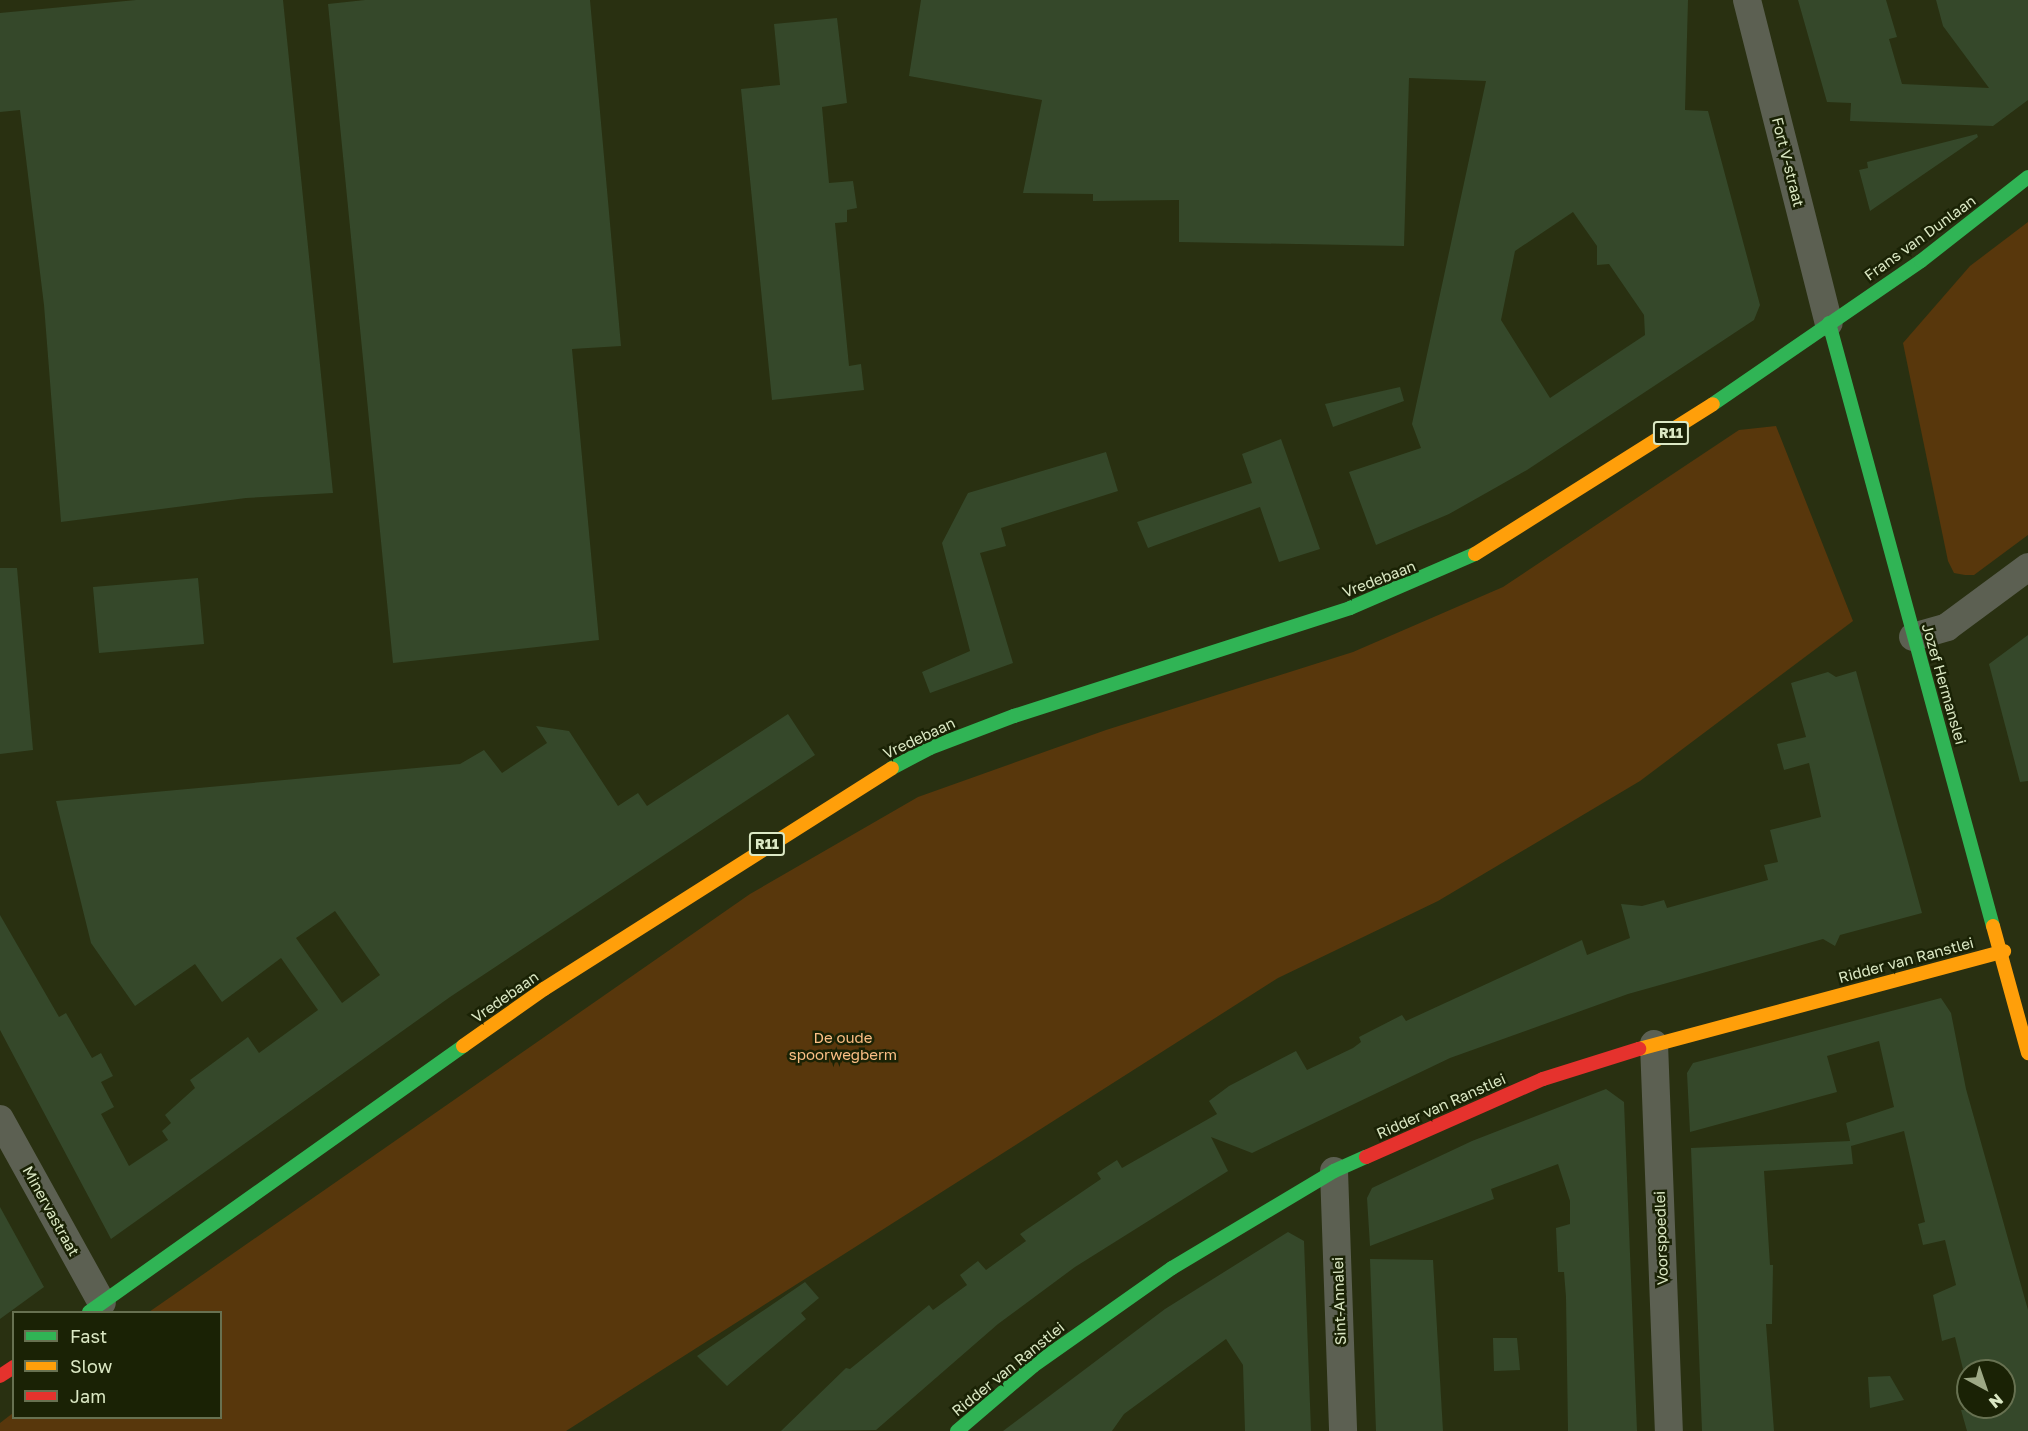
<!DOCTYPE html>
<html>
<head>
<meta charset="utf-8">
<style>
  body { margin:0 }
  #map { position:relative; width:2028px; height:1431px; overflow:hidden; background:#293011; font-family:"Golos Text",sans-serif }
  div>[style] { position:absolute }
  .green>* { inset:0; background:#58370c }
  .building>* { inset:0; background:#35482a }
  .street>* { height:28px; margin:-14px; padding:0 14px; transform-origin:14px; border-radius:14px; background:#5c6052 }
  .fast>* { height:14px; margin:-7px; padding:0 7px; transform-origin:7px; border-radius:7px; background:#30b455 }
  .slow>* { height:14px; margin:-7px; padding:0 7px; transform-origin:7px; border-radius:7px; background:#ff9f0a }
  .jam>* { height:14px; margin:-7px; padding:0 7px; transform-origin:7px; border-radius:7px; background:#e5322d }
  span { translate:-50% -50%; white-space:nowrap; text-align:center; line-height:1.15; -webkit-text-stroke:5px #1a2205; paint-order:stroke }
  .shield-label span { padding:2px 4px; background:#1a2205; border:2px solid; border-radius:4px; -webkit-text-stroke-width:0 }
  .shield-label { font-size:14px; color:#dbe8c4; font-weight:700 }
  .street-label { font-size:15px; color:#dbe8c4 }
  .park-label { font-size:15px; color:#fcbf85 }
  .legend { position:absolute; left:12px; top:1311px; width:210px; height:108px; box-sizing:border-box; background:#1a2205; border:2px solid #677151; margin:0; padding:8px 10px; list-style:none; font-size:18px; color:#dbe8c4 }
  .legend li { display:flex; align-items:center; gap:12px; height:30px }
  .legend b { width:30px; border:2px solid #677151 }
  .north { position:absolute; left:1956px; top:1359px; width:60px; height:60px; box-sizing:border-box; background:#1a2205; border:2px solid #677151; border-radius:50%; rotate:140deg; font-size:16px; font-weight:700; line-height:24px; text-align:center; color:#dbe8c4 }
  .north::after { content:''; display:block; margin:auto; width:21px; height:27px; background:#9da885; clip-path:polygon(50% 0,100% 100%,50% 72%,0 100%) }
</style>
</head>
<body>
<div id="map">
  <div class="green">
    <div style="clip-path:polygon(2028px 222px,2028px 535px,1974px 575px,1965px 575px,1954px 573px,1948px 561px,1903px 343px,1970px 266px)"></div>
    <div style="clip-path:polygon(1776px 426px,1853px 621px,1640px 781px,1438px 901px,1278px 978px,566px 1431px,0 1431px,0 1423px,13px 1413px,14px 1418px,220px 1418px,220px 1312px,149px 1312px,750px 894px,918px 797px,1106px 730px,1353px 652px,1503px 587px,1739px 430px)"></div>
  </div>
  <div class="building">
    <div style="clip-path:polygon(136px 0,283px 0,333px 493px,246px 498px,61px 522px,44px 305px,20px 110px,0 112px,0 13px)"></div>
    <div style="clip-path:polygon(365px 0,590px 0,621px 346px,572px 349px,599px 640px,393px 663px,328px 4px)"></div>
    <div style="clip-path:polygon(evenodd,921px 0,1688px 0,1685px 110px,1708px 111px,1760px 305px,1754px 320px,1527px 470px,1449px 514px,1376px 545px,1349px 472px,1421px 448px,1412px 424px,1486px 81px,1409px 78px,1404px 246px,1179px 242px,1179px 200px,1093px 201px,1093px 194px,1023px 193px,1042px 100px,909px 76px,921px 0,1573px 212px,1597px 246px,1597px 265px,1609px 264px,1644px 315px,1645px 335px,1550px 398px,1501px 320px,1515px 251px,1573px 212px)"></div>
    <div style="clip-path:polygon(1798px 0,1886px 0,1897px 37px,1889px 39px,1902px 84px,1989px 88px,1943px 26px,1936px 0,2028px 0,2028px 100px,1993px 126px,1850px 121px,1851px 103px,1827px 102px)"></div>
    <div style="clip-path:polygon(837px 18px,847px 103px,822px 107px,829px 183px,853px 181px,857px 208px,847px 210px,847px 222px,835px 223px,849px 366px,861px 364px,864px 390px,772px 400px,741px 89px,780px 85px,774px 24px)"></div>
    <div style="clip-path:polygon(1977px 134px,1978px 137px,1870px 211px,1859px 170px,1868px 168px,1867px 162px)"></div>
    <div style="clip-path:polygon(1400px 387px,1404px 401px,1333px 427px,1325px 404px)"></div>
    <div style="clip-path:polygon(1281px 439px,1320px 549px,1279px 562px,1260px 507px,1148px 548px,1137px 522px,1252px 483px,1242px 454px)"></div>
    <div style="clip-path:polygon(1106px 452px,1118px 491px,1001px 528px,1006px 546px,980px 553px,1013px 663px,930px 693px,922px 672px,970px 651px,942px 543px,968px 493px)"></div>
    <div style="clip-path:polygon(0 568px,17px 568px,33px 750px,0 754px)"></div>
    <div style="clip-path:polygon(198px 578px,204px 644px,99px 653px,93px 587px)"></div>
    <div style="clip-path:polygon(2028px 635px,2028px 781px,2020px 782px,1989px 664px)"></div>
    <div style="clip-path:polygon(1856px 671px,1922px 913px,1840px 935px,1835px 946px,1823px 939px,1628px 994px,1450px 1058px,1252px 1153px,1211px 1137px,1228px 1171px,1075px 1267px,998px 1324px,876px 1430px,781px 1431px,846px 1368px,850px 1369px,929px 1305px,933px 1310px,967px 1285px,960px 1275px,978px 1261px,986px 1270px,1026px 1241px,1020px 1234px,1101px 1179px,1097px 1173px,1117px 1160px,1122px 1168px,1217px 1114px,1209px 1101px,1229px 1086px,1296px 1051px,1307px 1070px,1353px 1048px,1361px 1042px,1359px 1037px,1402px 1015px,1406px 1021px,1582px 940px,1587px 955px,1630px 938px,1621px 904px,1642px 906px,1664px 900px,1667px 908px,1768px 880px,1764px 865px,1778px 862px,1770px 830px,1821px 817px,1809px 763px,1784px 770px,1777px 744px,1806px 737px,1791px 683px,1828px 672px,1836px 677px)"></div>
    <div style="clip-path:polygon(evenodd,788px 714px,815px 755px,450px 997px,111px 1239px,0 1030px,0 915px,59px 1017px,66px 1013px,92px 1058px,101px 1053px,113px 1076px,101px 1082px,114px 1107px,101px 1114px,129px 1166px,168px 1140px,162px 1131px,171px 1123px,165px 1115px,195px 1088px,190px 1080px,248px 1037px,259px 1053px,318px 1010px,281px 958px,222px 1002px,195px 964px,135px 1006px,91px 943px,56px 801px,460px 764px,484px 750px,502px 773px,547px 743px,536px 726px,569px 731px,618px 806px,638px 793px,647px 806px,788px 714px,335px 911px,380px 975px,342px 1003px,296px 938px,335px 911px)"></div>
    <div style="clip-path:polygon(1941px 998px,1951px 1013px,1966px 1089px,2028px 1310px,2028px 1431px,1967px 1431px,1961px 1410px,2004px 1407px,2004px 1371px,1968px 1371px,1968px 1389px,1955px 1337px,1942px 1341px,1933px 1295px,1956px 1285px,1945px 1240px,1923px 1245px,1918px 1224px,1925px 1222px,1904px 1131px,1851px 1146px,1853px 1164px,1764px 1171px,1770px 1265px,1773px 1265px,1772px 1324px,1766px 1324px,1774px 1431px,1702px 1431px,1691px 1148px,1850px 1141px,1846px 1123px,1894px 1107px,1879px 1041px,1827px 1056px,1837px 1092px,1690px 1132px,1687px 1073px,1693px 1063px)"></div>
    <div style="clip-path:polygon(1606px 1089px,1624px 1102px,1637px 1431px,1568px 1431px,1566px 1297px,1564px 1272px,1558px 1272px,1556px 1228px,1570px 1224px,1570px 1201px,1558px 1164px,1491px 1189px,1494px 1199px,1370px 1246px,1367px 1198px,1372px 1188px,1472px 1141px)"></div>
    <div style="clip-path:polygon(0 1207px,44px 1287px,0 1319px)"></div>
    <div style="clip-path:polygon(1288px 1232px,1304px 1241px,1311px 1431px,1245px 1431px,1243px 1365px,1226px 1339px,1124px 1414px,1112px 1431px,1003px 1431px,1165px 1309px)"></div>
    <div style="clip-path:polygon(1370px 1259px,1433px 1260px,1443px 1431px,1376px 1431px)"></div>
    <div style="clip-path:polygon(805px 1282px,819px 1298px,801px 1313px,806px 1319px,727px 1386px,697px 1356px)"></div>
    <div style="clip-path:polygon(1493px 1338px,1517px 1338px,1520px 1370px,1494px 1371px)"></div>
    <div style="clip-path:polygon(1890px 1376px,1904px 1400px,1870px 1408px,1868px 1377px)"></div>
  </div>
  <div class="street">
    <div style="left:1747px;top:0;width:333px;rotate:75.8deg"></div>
    <div style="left:1913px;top:637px;width:35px;rotate:-16deg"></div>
    <div style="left:1947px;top:627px;width:101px;rotate:-36.5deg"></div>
    <div style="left:1654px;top:1044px;width:387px;rotate:87.8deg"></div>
    <div style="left:0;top:1119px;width:210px;rotate:61deg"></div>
    <div style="left:1334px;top:1171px;width:260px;rotate:88deg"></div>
  </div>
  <div class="fast">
    <div style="left:1829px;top:323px;width:625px;rotate:74.79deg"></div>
    <div style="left:1713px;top:404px;width:252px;rotate:-34.5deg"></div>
    <div style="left:1921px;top:261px;width:136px;rotate:-38.1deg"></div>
    <div style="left:892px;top:768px;width:43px;rotate:-27.8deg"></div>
    <div style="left:930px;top:748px;width:90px;rotate:-20.9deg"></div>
    <div style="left:1014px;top:716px;width:353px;rotate:-17.8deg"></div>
    <div style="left:1350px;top:608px;width:136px;rotate:-23.4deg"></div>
    <div style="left:89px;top:1312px;width:459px;rotate:-35.4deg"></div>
    <div style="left:957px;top:1431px;width:100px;rotate:-40.5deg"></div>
    <div style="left:1033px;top:1366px;width:170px;rotate:-35.2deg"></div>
    <div style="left:1172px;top:1268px;width:189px;rotate:-30.9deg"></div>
    <div style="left:1334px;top:1171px;width:35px;rotate:-24deg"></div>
  </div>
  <div class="slow">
    <div style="left:1475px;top:554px;width:281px;rotate:-32.2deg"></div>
    <div style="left:1993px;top:926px;width:132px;rotate:74.6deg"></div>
    <div style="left:463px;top:1046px;width:99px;rotate:-35.1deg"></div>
    <div style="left:544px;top:989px;width:412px;rotate:-32.4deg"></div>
    <div style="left:1639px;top:1049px;width:378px;rotate:-15deg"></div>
  </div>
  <div class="jam">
    <div style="left:1366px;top:1157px;width:193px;rotate:-23.8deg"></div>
    <div style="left:1543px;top:1079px;width:101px;rotate:-17.4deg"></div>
    <div style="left:0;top:1376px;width:17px;rotate:-33deg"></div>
  </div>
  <div class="shield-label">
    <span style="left:1671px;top:433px">R11</span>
    <span style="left:767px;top:844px">R11</span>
  </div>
  <div class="street-label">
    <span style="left:1788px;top:162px;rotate:76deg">Fort V-straat</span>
    <span style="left:1920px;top:238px;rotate:-36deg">Frans van Dunlaan</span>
    <span style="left:1379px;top:579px;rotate:-21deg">Vredebaan</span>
    <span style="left:1944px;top:684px;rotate:74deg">Jozef Hermanslei</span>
    <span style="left:919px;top:738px;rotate:-25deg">Vredebaan</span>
    <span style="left:1906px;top:960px;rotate:-15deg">Ridder van Ranstlei</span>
    <span style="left:505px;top:997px;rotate:-35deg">Vredebaan</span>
    <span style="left:1441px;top:1106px;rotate:-24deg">Ridder van Ranstlei</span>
    <span style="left:51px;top:1211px;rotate:61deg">Minervastraat</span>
    <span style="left:1661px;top:1238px;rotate:-92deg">Voorspoedlei</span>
    <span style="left:1339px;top:1301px;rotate:-92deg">Sint-Annalei</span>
    <span style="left:1008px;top:1369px;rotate:-39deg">Ridder van Ranstlei</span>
  </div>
  <div class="park-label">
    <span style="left:843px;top:1046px">De oude<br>spoorwegberm</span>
  </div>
  <ul class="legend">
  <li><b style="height:8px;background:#30b455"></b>Fast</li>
  <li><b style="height:8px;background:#ff9f0a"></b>Slow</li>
  <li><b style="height:8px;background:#e5322d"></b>Jam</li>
  </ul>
  <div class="north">N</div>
</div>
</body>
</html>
